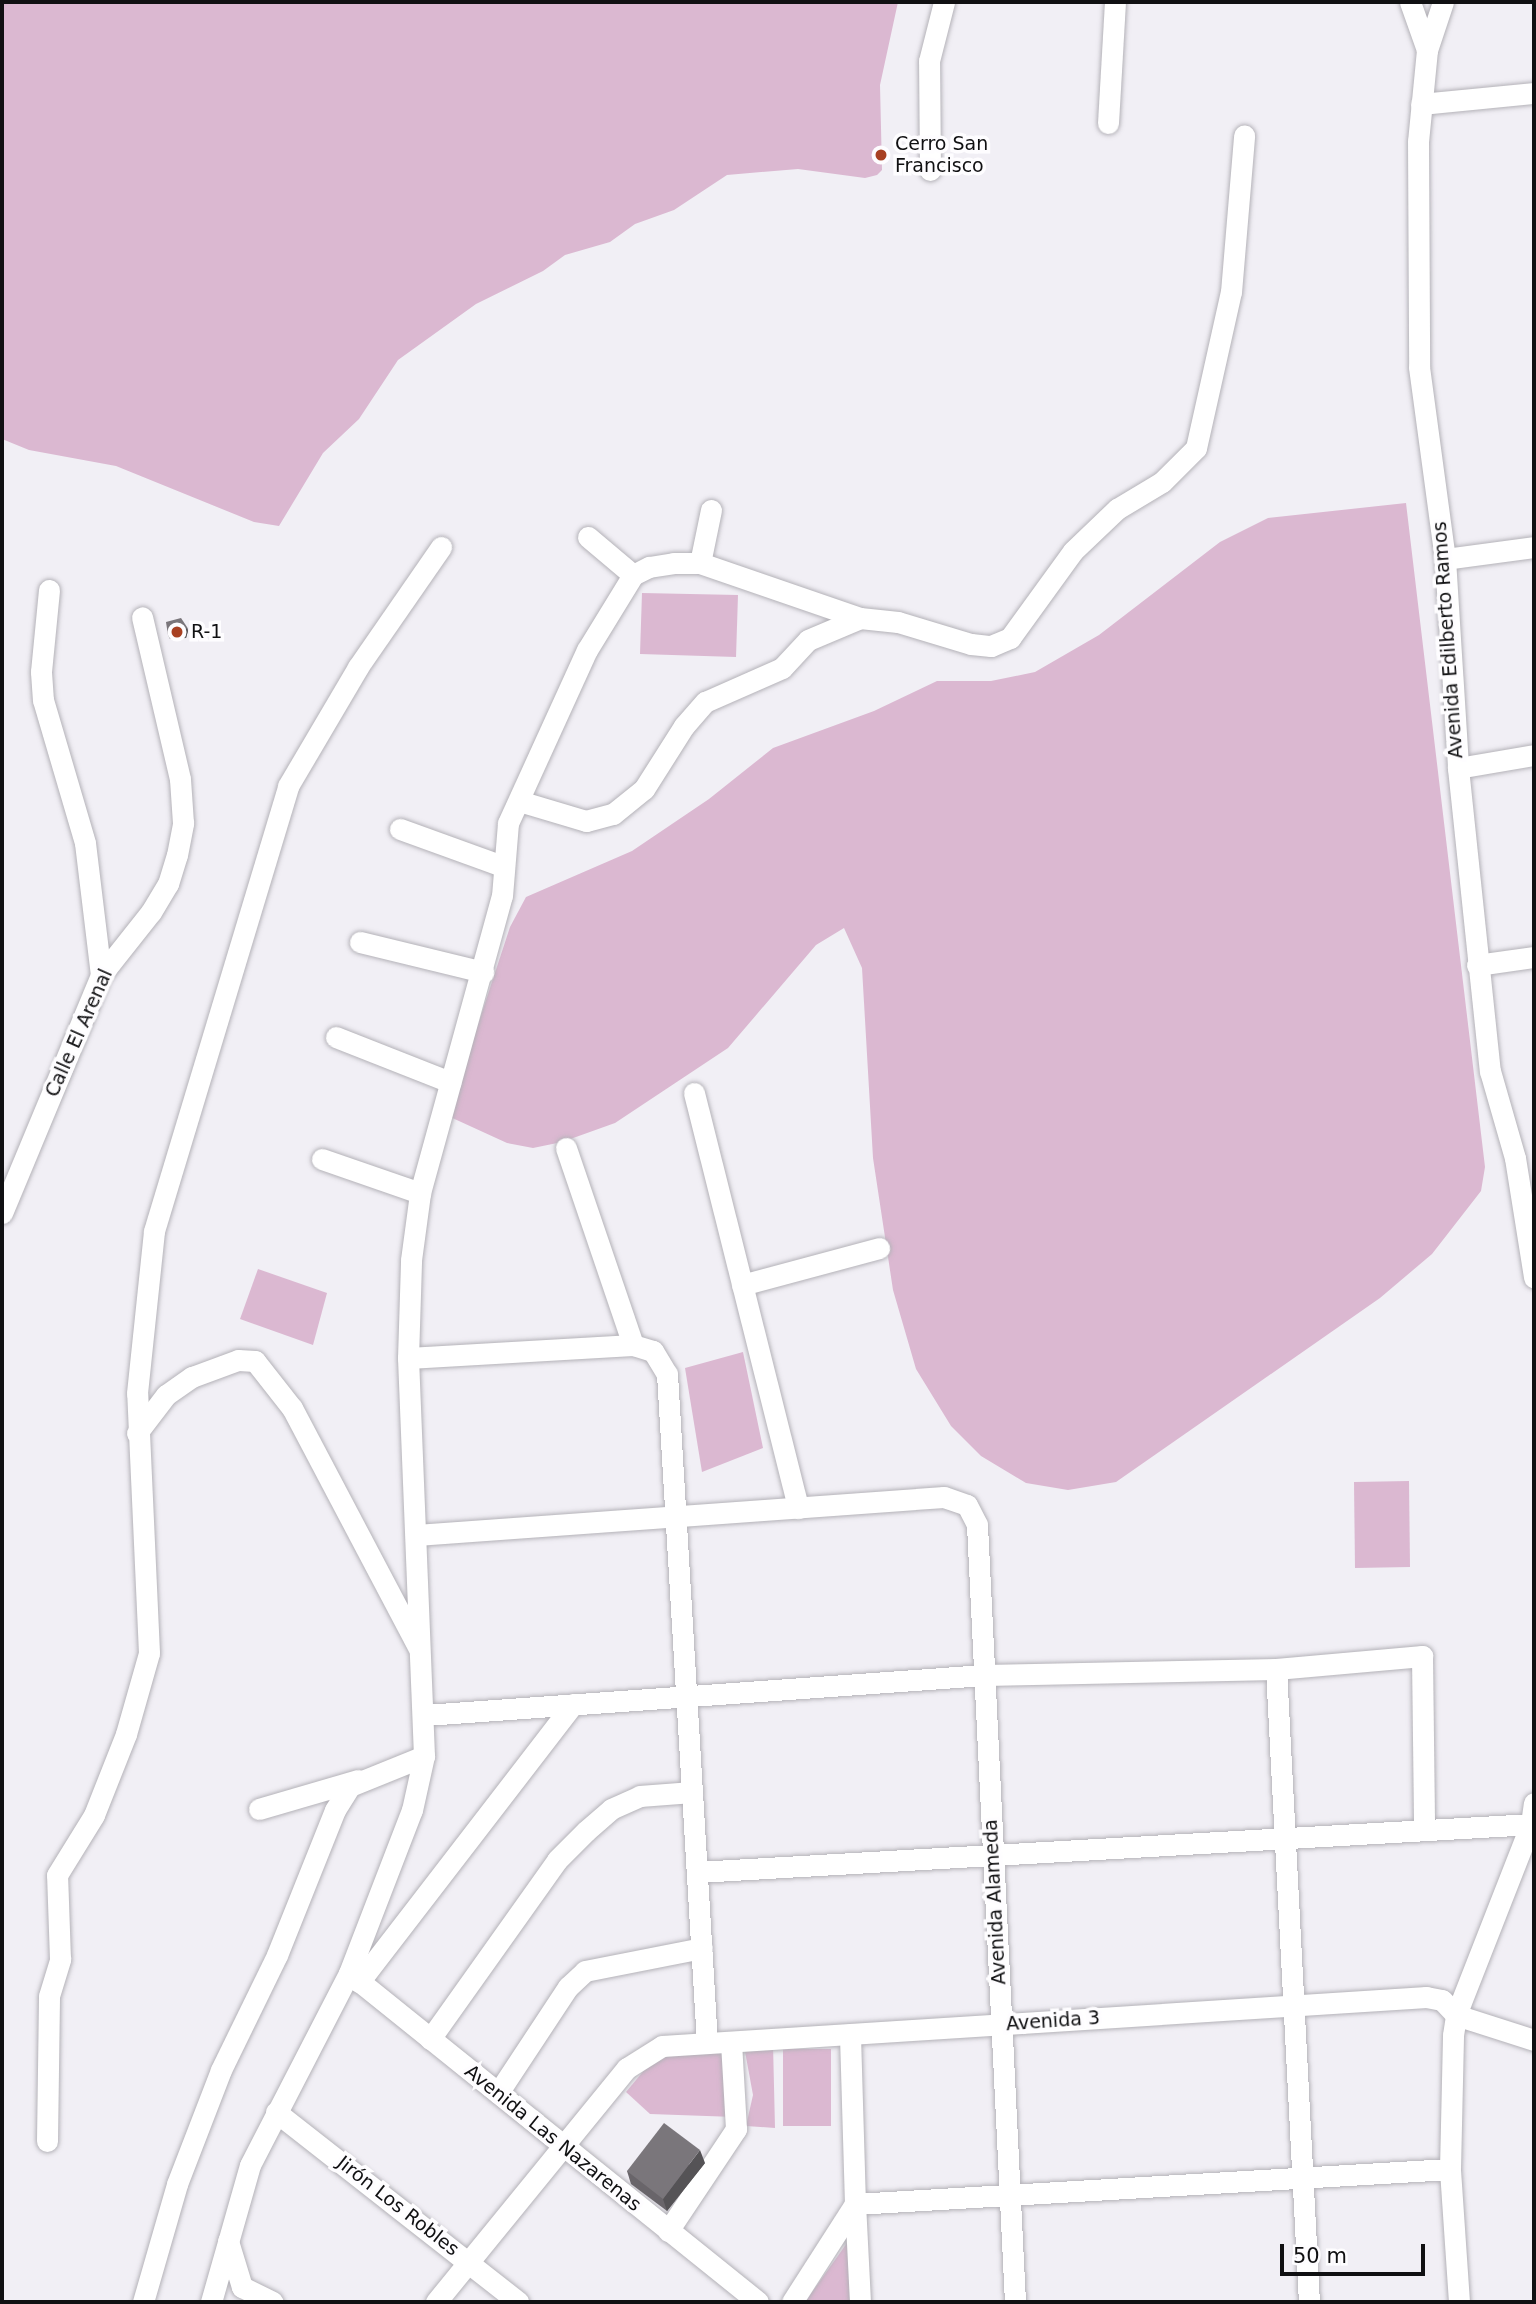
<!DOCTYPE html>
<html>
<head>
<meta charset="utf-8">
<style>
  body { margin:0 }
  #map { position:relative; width:1536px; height:2304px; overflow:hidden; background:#f1eff5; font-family:"DejaVu Sans",sans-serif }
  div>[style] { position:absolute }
  .green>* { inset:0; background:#dbb8d1 }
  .roads { filter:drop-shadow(0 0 2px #b4b2b8) drop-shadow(0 0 2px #b4b2b8) }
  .minor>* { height:21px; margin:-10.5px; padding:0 10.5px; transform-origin:10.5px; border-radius:10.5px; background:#fff }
  .wall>* { inset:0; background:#69656a }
  .shaded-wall>* { inset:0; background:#555356 }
  .building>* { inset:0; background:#7a767b }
  .dots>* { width:19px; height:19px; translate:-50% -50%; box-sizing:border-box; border:4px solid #fefdff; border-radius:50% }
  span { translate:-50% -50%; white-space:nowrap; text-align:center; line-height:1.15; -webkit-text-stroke:7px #fefdff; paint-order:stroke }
  .poi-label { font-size:19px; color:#101012 }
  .left { translate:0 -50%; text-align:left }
  .street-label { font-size:19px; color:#101012 }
  .frame { position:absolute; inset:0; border:4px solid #101012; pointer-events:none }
  .scale { position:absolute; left:1280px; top:2244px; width:145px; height:32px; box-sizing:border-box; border:4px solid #101012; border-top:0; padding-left:9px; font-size:21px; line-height:24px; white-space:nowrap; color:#101012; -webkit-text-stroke:5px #fefdff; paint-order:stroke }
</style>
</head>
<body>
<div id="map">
  <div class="green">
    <div style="clip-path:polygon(2px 2px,898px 2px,880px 85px,882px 170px,877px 175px,865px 178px,798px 169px,727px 175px,674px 210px,635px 224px,610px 242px,565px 255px,543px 271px,476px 304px,398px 360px,359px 419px,323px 453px,279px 526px,254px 522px,116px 466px,29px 450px,2px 439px)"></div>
    <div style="clip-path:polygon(1406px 503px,1485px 1167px,1481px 1191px,1432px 1254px,1380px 1298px,1116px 1482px,1068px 1490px,1026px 1483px,981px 1456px,951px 1426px,916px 1369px,893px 1290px,873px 1158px,862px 968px,844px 928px,816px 945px,728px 1048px,615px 1123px,562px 1142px,533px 1148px,507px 1143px,448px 1116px,510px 927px,526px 897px,632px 851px,709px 799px,773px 748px,874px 711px,937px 681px,991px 681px,1035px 672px,1099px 635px,1220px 542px,1268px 518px)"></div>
    <div style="clip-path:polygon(642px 593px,738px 595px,736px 657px,640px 654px)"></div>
    <div style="clip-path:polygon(258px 1269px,327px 1293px,313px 1345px,240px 1319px)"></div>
    <div style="clip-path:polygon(743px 1352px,763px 1448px,702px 1472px,685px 1368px)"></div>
    <div style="clip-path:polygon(1409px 1481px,1410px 1567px,1355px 1568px,1354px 1482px)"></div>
    <div style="clip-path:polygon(773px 2044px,775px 2128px,746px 2126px,753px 2095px,744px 2046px)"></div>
    <div style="clip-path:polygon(715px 2048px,726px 2054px,735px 2117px,650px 2114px,626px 2092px,656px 2056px)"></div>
    <div style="clip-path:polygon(783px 2049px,831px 2049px,831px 2126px,783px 2126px)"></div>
    <div style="clip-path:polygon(857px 2229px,856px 2302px,805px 2302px)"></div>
  </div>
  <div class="roads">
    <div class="minor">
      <div style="left:1410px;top:2px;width:51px;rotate:70.5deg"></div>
      <div style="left:1443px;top:2px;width:51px;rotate:108.4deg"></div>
      <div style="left:1427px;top:50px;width:91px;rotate:95.6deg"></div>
      <div style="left:1418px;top:141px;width:226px;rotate:89.7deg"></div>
      <div style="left:1419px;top:367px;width:194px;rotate:82.3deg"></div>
      <div style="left:1445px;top:559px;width:209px;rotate:86.4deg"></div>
      <div style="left:1458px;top:768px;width:305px;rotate:84deg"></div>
      <div style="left:1490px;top:1071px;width:91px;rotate:74deg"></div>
      <div style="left:1515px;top:1158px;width:121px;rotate:80.9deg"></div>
      <div style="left:1421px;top:104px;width:114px;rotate:-5.6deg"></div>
      <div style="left:1108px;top:123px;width:121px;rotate:-86.7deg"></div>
      <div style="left:930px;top:170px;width:109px;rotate:-90.5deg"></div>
      <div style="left:929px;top:61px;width:61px;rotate:-75.7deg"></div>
      <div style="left:588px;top:537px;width:59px;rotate:40.2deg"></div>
      <div style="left:1445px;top:559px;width:90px;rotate:-7.7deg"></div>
      <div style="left:700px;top:563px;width:54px;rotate:-78.3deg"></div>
      <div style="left:49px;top:590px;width:82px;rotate:95.6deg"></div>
      <div style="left:41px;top:672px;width:28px;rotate:86deg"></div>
      <div style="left:43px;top:700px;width:149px;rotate:73.6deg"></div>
      <div style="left:85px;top:843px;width:133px;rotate:83.1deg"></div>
      <div style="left:1458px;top:768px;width:77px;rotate:-9.7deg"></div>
      <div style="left:519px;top:801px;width:70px;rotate:16.6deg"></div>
      <div style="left:586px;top:821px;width:28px;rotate:-15deg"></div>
      <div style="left:613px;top:814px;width:40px;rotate:-39deg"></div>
      <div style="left:644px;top:789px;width:75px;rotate:-57.6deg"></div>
      <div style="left:684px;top:726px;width:32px;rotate:-49deg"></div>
      <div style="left:705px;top:702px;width:84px;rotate:-23.8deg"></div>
      <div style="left:782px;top:668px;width:38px;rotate:-47deg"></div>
      <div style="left:808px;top:640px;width:56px;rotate:-22.9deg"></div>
      <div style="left:400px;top:829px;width:109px;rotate:19.9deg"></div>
      <div style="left:360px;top:942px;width:127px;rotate:13.7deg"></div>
      <div style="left:1477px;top:965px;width:58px;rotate:-8deg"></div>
      <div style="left:336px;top:1037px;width:123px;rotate:21.5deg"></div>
      <div style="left:694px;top:1093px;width:428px;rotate:75.9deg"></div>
      <div style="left:566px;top:1148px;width:208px;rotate:71.2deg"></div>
      <div style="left:322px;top:1159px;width:104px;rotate:19.1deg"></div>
      <div style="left:2px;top:1213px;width:258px;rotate:-67.4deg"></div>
      <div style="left:101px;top:975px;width:80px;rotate:-51.6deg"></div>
      <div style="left:151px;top:912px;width:33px;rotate:-59deg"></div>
      <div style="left:168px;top:884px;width:30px;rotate:-73deg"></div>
      <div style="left:177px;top:855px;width:33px;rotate:-79deg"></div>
      <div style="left:183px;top:823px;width:44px;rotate:-93.9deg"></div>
      <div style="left:180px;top:779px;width:166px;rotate:-103.2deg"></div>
      <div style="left:742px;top:1285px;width:142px;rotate:-15.1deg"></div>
      <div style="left:408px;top:1358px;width:225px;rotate:-3.3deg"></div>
      <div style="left:633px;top:1345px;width:21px;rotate:17deg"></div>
      <div style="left:653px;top:1351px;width:27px;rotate:59deg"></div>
      <div style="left:667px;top:1374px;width:670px;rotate:86.58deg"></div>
      <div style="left:137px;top:1433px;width:48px;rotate:-52.7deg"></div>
      <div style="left:166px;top:1395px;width:32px;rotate:-35deg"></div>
      <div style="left:192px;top:1377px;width:49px;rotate:-20.3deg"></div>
      <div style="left:238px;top:1360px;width:17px;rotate:3deg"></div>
      <div style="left:255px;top:1361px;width:60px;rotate:51.8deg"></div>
      <div style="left:292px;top:1408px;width:270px;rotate:62.2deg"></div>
      <div style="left:416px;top:1535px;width:529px;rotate:-4.12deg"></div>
      <div style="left:944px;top:1497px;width:24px;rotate:19deg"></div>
      <div style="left:967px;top:1505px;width:22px;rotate:63deg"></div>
      <div style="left:977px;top:1525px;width:778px;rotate:87.2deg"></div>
      <div style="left:1276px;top:1669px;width:634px;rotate:87.02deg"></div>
      <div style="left:425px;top:1715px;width:561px;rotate:-4.09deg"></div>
      <div style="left:985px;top:1675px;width:291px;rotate:-1.2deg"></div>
      <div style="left:1276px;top:1669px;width:147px;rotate:-5.1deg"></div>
      <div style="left:1422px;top:1656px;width:174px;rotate:89.3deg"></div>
      <div style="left:259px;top:1809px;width:103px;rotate:-16.3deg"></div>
      <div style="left:697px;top:1872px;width:835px;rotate:-3.29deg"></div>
      <div style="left:349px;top:1973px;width:525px;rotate:38.81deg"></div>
      <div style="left:359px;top:1982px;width:351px;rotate:-52.4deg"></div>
      <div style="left:430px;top:2039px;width:219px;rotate:-54.6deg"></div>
      <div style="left:557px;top:1860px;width:41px;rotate:-45deg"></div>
      <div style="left:586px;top:1831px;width:33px;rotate:-41deg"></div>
      <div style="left:611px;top:1809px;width:32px;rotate:-24deg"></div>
      <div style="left:640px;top:1796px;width:52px;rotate:-4.4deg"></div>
      <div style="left:498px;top:2093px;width:127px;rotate:-56.6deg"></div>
      <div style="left:568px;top:1987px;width:23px;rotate:-43deg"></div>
      <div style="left:585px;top:1971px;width:119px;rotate:-11.1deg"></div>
      <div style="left:276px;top:2112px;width:308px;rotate:38.1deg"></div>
      <div style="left:47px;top:2141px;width:145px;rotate:-89.2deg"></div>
      <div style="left:49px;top:1996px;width:39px;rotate:-73deg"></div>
      <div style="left:60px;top:1959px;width:84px;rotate:-92deg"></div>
      <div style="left:57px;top:1875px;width:70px;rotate:-58.3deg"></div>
      <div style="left:94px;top:1815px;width:87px;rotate:-68.4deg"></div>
      <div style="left:126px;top:1734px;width:84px;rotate:-74.1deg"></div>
      <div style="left:149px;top:1653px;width:260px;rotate:-92.6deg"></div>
      <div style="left:137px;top:1393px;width:163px;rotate:-84deg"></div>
      <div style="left:154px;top:1231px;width:465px;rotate:-73.2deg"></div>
      <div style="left:288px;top:786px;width:138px;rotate:-59.5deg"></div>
      <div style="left:358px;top:667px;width:146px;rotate:-55.3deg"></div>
      <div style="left:668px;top:2231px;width:123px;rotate:-56.3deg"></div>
      <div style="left:736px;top:2129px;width:87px;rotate:-93.3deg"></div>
      <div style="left:228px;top:2241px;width:48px;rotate:73.1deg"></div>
      <div style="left:242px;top:2287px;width:34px;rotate:26deg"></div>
      <div style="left:143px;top:2302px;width:123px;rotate:-73.9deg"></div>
      <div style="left:177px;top:2184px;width:122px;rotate:-68.9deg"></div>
      <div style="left:221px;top:2070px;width:128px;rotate:-64deg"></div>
      <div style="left:277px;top:1955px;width:156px;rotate:-68.2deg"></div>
      <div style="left:335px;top:1810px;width:28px;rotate:-58deg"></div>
      <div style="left:350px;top:1786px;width:80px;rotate:-22.1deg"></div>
      <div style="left:211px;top:2302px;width:142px;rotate:-74.1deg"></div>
      <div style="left:250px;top:2165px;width:216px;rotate:-62.7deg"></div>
      <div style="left:349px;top:1973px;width:175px;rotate:-68.9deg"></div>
      <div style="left:412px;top:1810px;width:55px;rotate:-77.5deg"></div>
      <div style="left:424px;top:1756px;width:398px;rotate:-92.3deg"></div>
      <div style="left:408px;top:1358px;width:98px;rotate:-88.2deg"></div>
      <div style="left:411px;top:1260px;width:68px;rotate:-82.3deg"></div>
      <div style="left:420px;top:1193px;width:308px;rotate:-74.6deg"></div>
      <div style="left:502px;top:896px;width:73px;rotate:-85.3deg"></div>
      <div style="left:508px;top:823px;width:190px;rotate:-65.5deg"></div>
      <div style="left:587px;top:650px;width:88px;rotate:-58.5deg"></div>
      <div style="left:633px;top:575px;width:18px;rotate:-27deg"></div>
      <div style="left:649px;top:567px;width:25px;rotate:-9deg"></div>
      <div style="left:674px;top:563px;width:26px"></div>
      <div style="left:700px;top:563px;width:169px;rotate:19deg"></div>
      <div style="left:860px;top:618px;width:38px;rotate:6deg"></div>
      <div style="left:898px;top:622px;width:76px;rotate:16.8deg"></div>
      <div style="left:971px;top:644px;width:20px;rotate:6deg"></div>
      <div style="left:991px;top:646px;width:21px;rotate:-23deg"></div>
      <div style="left:1010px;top:638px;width:107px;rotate:-54.1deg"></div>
      <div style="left:1073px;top:551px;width:61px;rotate:-43.7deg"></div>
      <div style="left:1117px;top:509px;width:52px;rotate:-31deg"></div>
      <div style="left:1162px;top:482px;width:48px;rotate:-45deg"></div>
      <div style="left:1196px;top:448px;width:160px;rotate:-77.4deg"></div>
      <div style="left:1231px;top:292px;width:157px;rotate:-85.2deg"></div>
      <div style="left:436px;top:2302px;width:302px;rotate:-50.8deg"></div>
      <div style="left:627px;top:2068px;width:41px;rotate:-32.2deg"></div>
      <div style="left:662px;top:2046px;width:766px;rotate:-3.67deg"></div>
      <div style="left:1426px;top:1997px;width:16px;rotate:11deg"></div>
      <div style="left:1442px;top:2000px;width:21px;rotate:47deg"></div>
      <div style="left:1456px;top:2015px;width:82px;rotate:17.8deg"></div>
      <div style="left:792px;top:2302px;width:117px;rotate:-57.3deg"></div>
      <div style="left:855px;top:2204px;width:170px;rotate:-91.7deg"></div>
      <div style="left:860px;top:2302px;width:98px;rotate:-92.9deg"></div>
      <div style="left:855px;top:2204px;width:596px;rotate:-3.37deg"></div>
      <div style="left:1459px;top:2302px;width:133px;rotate:-93.9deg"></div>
      <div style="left:1450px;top:2169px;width:134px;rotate:-88.7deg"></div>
      <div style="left:1453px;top:2035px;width:20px;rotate:-81deg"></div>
      <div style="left:1456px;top:2015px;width:205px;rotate:-68.6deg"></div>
      <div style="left:1531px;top:1824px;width:21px;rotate:-82deg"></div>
    </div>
  </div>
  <div class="wall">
    <div style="clip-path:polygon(187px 627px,188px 631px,186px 638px,170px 639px,168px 635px)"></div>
    <div style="clip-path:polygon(705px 2163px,667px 2211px,631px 2184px,627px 2171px)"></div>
  </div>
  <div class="shaded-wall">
    <div style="clip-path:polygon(187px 627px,188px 631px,186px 638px,184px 634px)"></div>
    <div style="clip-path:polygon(700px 2150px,705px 2163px,667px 2211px,663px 2199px)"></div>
  </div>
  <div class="building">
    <div style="clip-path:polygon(181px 618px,187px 627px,184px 634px,168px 635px,166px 622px)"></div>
    <div style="clip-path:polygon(664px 2123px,700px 2150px,663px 2199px,627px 2171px)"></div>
  </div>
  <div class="dots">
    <div style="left:881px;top:155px;background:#a84022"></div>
    <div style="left:177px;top:632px;background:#a84022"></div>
  </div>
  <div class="poi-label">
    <span class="left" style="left:895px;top:155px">Cerro San<br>Francisco</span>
    <span class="left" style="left:191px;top:632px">R-1</span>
  </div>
  <div class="street-label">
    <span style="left:1448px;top:640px;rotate:-94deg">Avenida Edilberto Ramos</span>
    <span style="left:79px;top:1033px;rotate:-66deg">Calle El Arenal</span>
    <span style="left:995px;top:1902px;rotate:-93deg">Avenida Alameda</span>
    <span style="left:1053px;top:2021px;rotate:-4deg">Avenida 3</span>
    <span style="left:553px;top:2138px;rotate:39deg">Avenida Las Nazarenas</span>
    <span style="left:398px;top:2206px;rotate:38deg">Jirón Los Robles</span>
  </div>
  <div class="frame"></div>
  <div class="scale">50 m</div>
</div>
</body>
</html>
